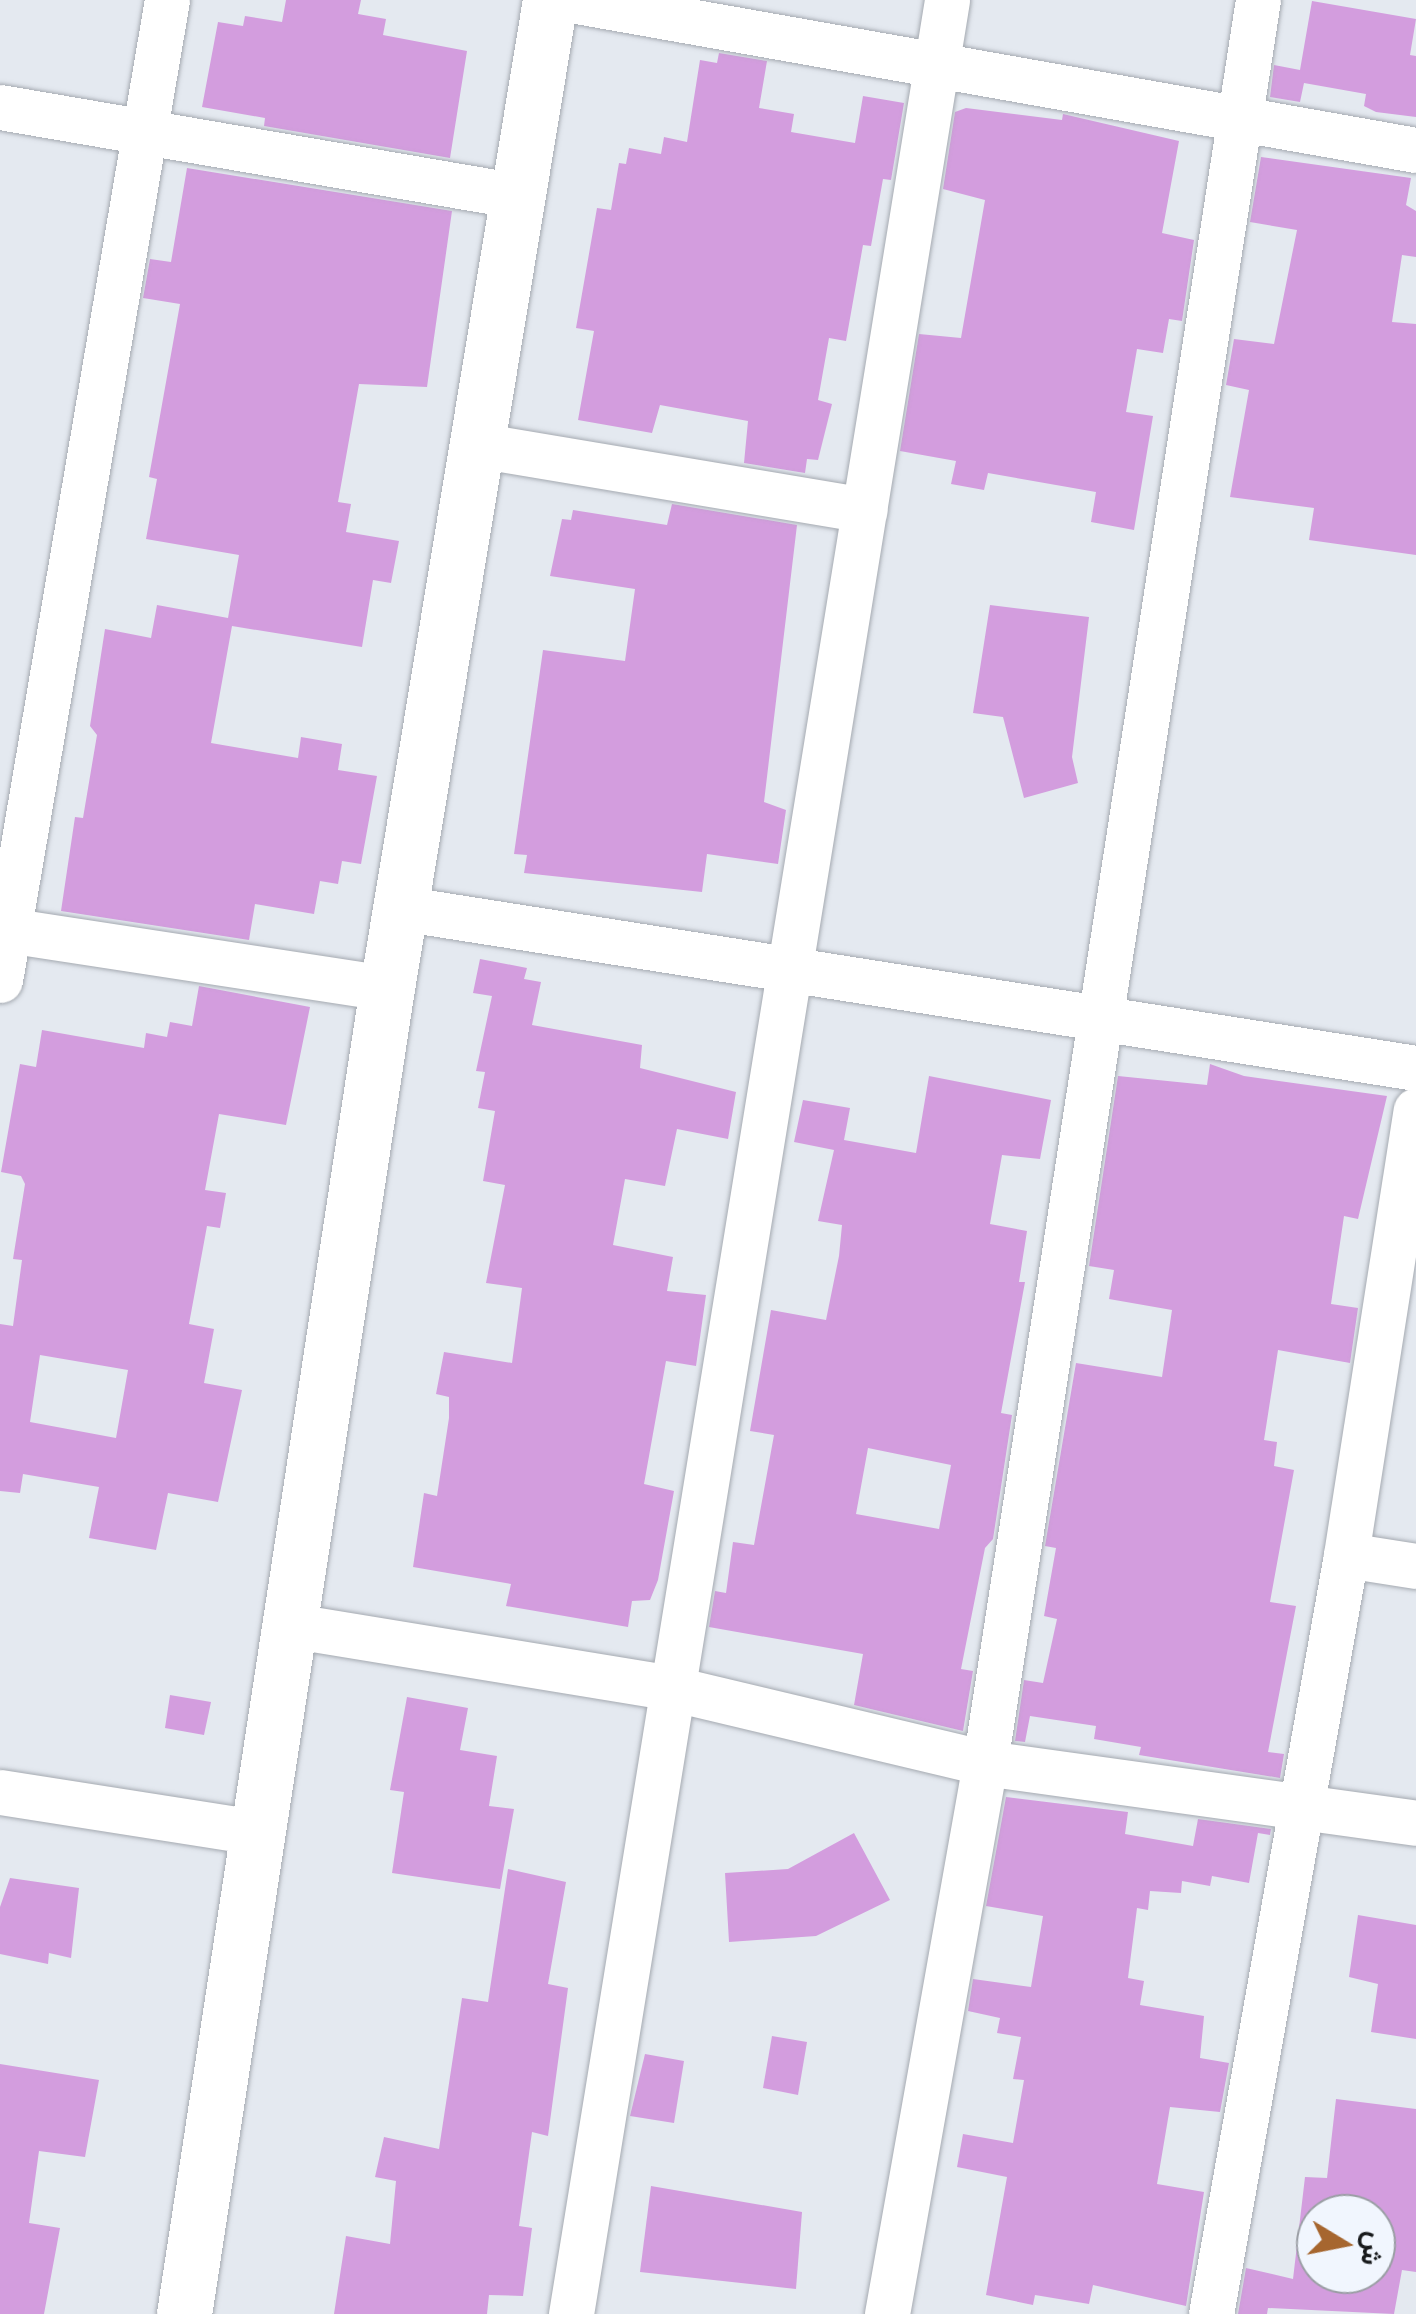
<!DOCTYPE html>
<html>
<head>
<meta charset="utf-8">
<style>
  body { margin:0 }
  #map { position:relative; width:1416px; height:2314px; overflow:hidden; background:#e4e9f0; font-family:"IBM Plex Sans",Vazirmatn,sans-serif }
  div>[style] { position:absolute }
  .building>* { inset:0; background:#d39dde }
  .roads { filter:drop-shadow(0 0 2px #a5aab1) drop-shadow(0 0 2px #a5aab1) }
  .street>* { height:45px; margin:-22.5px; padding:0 22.5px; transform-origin:22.5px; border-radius:22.5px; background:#fff }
  .secondary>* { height:55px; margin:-27.5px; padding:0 27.5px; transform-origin:27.5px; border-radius:27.5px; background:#fff }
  span { translate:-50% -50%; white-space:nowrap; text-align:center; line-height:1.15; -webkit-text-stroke:8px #f1f6fe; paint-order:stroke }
  .north { position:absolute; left:1296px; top:2194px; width:100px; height:100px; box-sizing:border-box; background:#f1f6fe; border:2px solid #9a9ea4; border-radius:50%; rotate:100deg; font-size:28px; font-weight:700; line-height:40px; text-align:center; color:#181a1c }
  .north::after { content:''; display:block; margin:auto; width:35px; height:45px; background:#a6662f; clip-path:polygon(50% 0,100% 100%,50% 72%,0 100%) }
</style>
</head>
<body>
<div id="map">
  <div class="building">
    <div style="clip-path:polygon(286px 0,361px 0,358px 14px,386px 19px,383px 35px,467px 51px,450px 158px,264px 126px,265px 118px,202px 107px,218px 22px,243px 26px,245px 16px,282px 22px)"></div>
    <div style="clip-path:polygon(1312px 1px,1416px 19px,1410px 55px,1416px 56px,1416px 117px,1376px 112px,1364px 106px,1366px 94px,1304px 83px,1300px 102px,1270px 97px,1274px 65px,1300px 70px)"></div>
    <div style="clip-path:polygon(719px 53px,767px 61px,759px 108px,794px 114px,791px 132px,855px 143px,863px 96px,904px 103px,891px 180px,883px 179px,871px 246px,863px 245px,846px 341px,829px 338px,818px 400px,832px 404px,818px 460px,807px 459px,805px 473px,744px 463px,748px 421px,660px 405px,652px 433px,578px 420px,594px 331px,576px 328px,597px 208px,611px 210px,619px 163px,626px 164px,629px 148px,661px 154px,664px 137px,687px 142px,700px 60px,717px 63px)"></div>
    <div style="clip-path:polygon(966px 108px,1062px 120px,1063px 114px,1179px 141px,1162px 233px,1194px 240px,1182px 321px,1169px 319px,1163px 353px,1137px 349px,1126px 412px,1153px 416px,1134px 530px,1091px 522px,1096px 492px,988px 473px,984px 490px,951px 484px,956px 461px,900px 451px,919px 334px,961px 338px,985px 200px,943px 189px,955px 112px)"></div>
    <div style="clip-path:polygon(1261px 157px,1411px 178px,1406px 205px,1416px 211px,1416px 257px,1402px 255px,1392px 322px,1416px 324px,1416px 555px,1309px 540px,1314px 508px,1230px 497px,1249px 390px,1226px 385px,1234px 339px,1274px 344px,1297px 230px,1250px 222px)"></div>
    <div style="clip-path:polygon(187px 168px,452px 211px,427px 387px,359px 384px,338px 502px,351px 504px,346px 532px,399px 541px,391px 583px,373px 580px,362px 647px,232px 626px,211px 743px,298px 758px,301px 737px,342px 744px,338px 770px,377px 776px,361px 864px,342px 861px,338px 884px,320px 881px,314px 914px,255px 904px,249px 940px,61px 911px,75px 817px,83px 818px,97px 735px,90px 726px,105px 629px,151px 638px,157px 605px,228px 618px,239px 555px,146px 539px,157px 479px,149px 477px,180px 304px,143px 298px,150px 259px,171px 262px)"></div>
    <div style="clip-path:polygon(672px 504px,797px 525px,764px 802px,786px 810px,778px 864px,707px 854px,702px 892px,524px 873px,527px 855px,514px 854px,543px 650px,625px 661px,635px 589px,550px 576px,562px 519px,571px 520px,573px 510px,667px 525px)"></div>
    <div style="clip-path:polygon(990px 605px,1089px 617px,1072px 757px,1078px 783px,1024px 798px,1003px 717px,973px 713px)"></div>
    <div style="clip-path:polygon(480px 959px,527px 968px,524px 979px,541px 982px,532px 1025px,642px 1045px,640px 1068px,736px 1092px,728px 1139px,677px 1129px,665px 1186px,625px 1179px,613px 1245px,673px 1257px,667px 1291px,706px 1295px,696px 1366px,666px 1361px,644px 1484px,674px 1491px,658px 1580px,650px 1600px,632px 1601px,628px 1627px,506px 1606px,511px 1584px,413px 1567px,424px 1493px,437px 1496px,449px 1418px,449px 1397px,436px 1394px,444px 1352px,512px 1363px,522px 1288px,486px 1283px,505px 1185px,483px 1181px,495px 1111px,478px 1108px,485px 1072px,476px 1071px,492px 996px,473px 993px)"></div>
    <div style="clip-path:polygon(evenodd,199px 986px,310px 1007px,286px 1125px,219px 1114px,205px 1190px,226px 1193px,220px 1228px,207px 1226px,189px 1324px,214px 1329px,204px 1383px,242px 1390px,218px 1502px,168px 1493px,156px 1550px,89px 1538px,99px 1487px,23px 1474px,20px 1493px,0 1491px,0 1324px,13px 1326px,22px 1260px,13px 1259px,25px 1184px,21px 1176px,1px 1172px,20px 1064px,36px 1067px,42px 1030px,144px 1048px,146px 1033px,167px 1037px,170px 1022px,192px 1026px,199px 986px,40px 1355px,128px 1370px,116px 1438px,30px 1422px,40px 1355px)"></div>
    <div style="clip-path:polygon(1210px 1064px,1244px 1076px,1387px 1096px,1358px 1219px,1344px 1216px,1331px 1304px,1358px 1308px,1350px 1363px,1278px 1350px,1264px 1440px,1277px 1442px,1274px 1466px,1294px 1470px,1270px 1602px,1296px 1606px,1268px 1752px,1284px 1754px,1280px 1778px,1139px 1755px,1141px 1747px,1094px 1739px,1096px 1726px,1030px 1716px,1025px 1742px,1015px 1741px,1024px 1680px,1043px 1683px,1057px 1619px,1044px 1616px,1056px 1548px,1045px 1546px,1076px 1363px,1162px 1377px,1172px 1310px,1109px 1299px,1114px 1270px,1089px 1266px,1118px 1076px,1207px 1085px)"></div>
    <div style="clip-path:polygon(evenodd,929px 1076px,1051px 1100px,1040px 1159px,1002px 1155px,990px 1224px,1027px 1231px,1019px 1282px,1025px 1282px,1001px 1413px,1012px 1415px,993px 1539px,985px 1548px,961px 1669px,973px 1671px,963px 1731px,854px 1705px,863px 1654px,709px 1627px,715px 1591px,726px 1593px,733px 1542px,754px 1545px,774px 1435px,750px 1431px,771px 1310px,826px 1320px,839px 1256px,842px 1225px,818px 1221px,834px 1150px,794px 1142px,803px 1100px,850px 1108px,844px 1140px,916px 1153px,929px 1076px,868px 1448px,951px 1465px,939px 1529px,856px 1514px,868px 1448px)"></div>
    <div style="clip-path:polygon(170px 1695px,211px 1702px,204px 1735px,165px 1728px)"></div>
    <div style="clip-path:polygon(407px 1697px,468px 1708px,460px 1750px,497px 1756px,489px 1806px,514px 1809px,500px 1889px,392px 1873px,404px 1792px,390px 1790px)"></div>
    <div style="clip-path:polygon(1006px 1797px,1128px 1812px,1125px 1834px,1193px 1846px,1198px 1819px,1271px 1829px,1270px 1835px,1258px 1833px,1249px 1883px,1212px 1876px,1210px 1886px,1182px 1881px,1181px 1893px,1150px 1891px,1148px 1910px,1137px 1908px,1128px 1978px,1144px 1981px,1140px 2005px,1204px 2016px,1200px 2058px,1229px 2063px,1220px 2112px,1170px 2107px,1157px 2184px,1204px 2192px,1186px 2306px,1093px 2285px,1089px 2304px,1035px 2295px,1033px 2305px,986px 2295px,1007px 2177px,957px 2167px,963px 2134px,1013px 2143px,1024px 2080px,1013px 2079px,1021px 2037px,997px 2033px,1000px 2018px,968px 2011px,973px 1979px,1031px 1987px,1043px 1916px,986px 1906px)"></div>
    <div style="clip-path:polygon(854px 1833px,890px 1900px,816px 1936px,729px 1942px,725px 1873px,788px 1869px)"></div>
    <div style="clip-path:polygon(508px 1869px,566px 1882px,548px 1984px,568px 1988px,548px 2136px,532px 2132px,519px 2226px,532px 2228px,523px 2296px,489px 2295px,487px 2314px,334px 2314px,346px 2236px,390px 2244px,396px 2181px,375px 2177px,384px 2137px,439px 2149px,462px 1998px,488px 2002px)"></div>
    <div style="clip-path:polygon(10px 1878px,79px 1888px,71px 1958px,49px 1953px,48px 1964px,0 1954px,0 1907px)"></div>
    <div style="clip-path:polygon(1358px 1915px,1416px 1925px,1416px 2039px,1371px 2032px,1378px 1984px,1349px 1977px)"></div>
    <div style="clip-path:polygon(772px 2036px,807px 2042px,798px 2095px,763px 2088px)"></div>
    <div style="clip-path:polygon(645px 2054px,684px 2061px,674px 2123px,630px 2116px)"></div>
    <div style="clip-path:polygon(0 2064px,99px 2080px,85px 2157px,39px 2151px,29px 2223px,60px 2228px,44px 2314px,0 2314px)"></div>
    <div style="clip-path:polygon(evenodd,1336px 2099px,1416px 2109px,1416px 2272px,1402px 2270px,1394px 2314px,1268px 2308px,1267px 2314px,1238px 2314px,1246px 2268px,1293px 2279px,1305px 2177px,1327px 2178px,1336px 2099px,1316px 2214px,1376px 2214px,1376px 2274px,1316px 2274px,1316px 2214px)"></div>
    <div style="clip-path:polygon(651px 2186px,802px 2212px,796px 2289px,640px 2272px)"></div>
  </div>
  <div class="roads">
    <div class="street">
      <div style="left:571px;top:0;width:858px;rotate:10.07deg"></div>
      <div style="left:0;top:107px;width:526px;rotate:9.75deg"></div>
      <div style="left:477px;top:445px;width:393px;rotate:9.5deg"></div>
      <div style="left:400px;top:908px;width:1029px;rotate:8.95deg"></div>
      <div style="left:0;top:929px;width:391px;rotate:8.7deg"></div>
      <div style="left:0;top:980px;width:994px;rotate:-80.33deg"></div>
      <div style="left:1346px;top:1555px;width:71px;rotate:8.9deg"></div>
      <div style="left:288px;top:1625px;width:388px;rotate:9.3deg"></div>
      <div style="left:671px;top:1688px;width:323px;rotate:13.4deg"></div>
      <div style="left:985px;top:1763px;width:435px;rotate:7.9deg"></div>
      <div style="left:0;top:1792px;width:257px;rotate:8.9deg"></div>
      <div style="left:571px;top:2314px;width:2344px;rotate:-80.77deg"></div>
      <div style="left:887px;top:2314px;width:560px;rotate:-79.91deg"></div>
      <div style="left:985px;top:1763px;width:1784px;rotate:-81.2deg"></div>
      <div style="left:1211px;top:2314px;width:771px;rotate:-79.91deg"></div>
      <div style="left:1346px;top:1555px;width:450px;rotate:-81.1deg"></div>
    </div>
    <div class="secondary">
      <div style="left:184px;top:2314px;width:1341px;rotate:-81.3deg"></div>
      <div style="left:387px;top:988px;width:1001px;rotate:-80.63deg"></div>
    </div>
  </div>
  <div class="north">ش</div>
</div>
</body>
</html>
